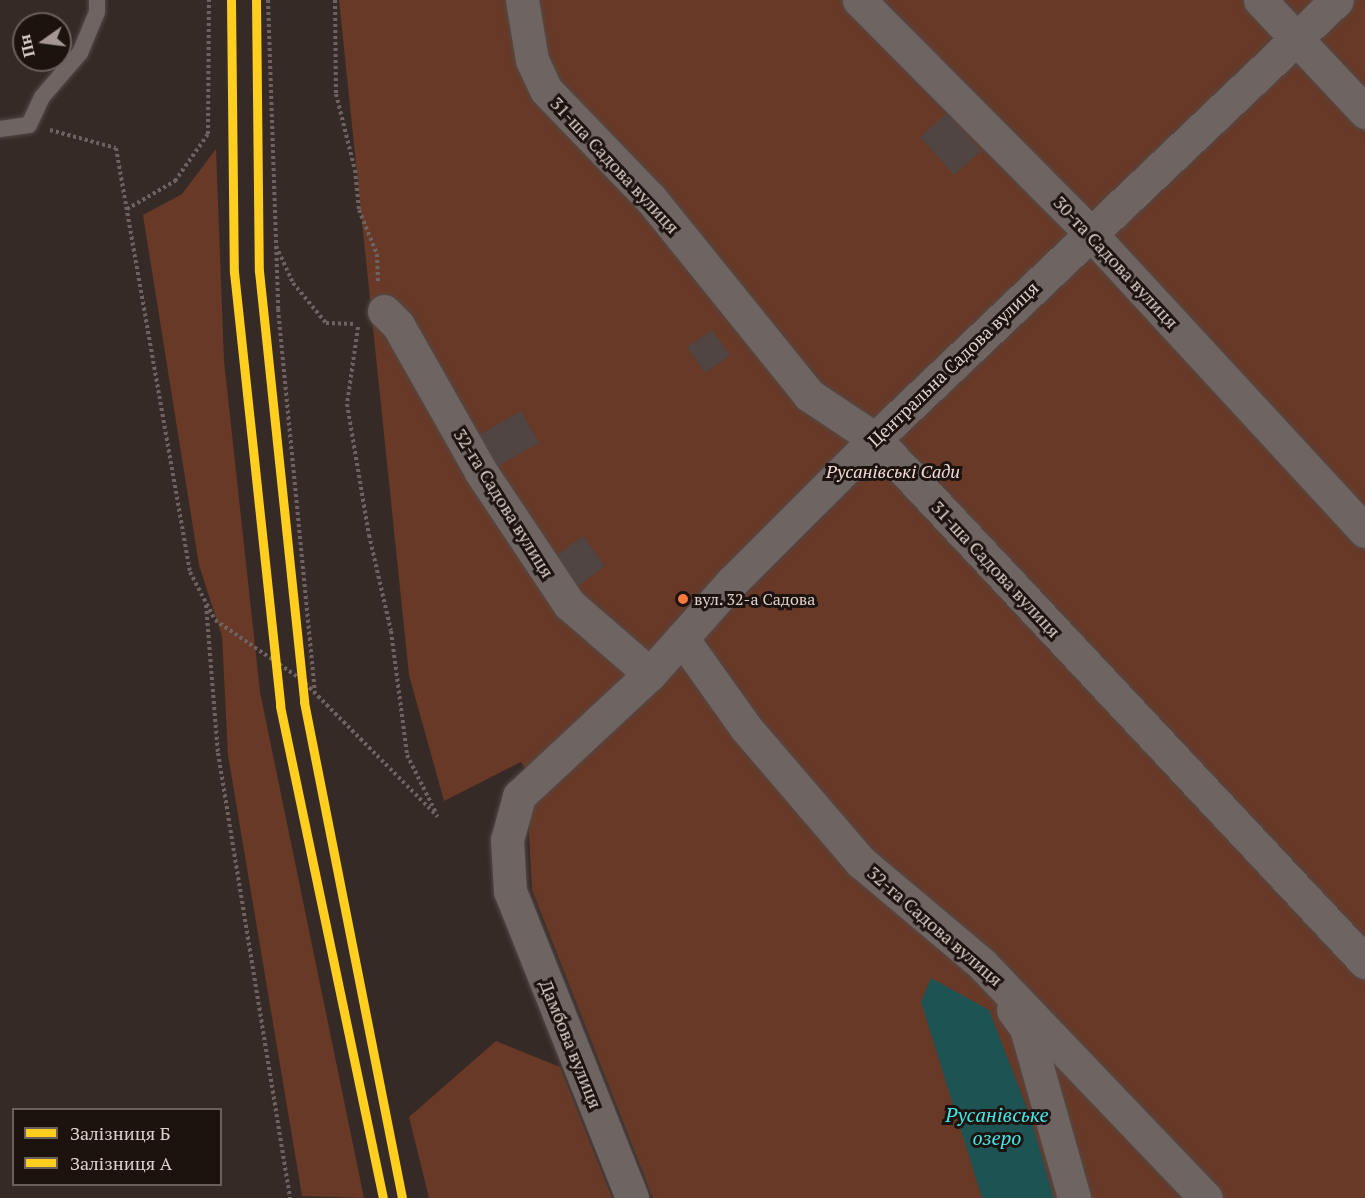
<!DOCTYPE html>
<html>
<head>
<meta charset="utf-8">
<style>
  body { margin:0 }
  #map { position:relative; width:1365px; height:1198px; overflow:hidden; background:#362a26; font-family:"PT Serif",serif }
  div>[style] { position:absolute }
  .green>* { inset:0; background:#683927 }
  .water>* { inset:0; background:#1d5353 }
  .building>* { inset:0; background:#504542 }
  .path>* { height:4px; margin-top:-2px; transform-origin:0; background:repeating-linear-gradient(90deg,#6d6461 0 3px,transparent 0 6px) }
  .roads { filter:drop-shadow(0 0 2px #534845) drop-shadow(0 0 2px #534845) }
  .lane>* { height:16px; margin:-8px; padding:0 8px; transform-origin:8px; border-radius:8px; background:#6e6562 }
  .street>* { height:33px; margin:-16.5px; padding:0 16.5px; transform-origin:16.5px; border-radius:16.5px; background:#6e6562 }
  .secondary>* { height:33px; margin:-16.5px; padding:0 16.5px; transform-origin:16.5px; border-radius:16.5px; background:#6e6562 }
  .rail-1>* { height:9px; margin:-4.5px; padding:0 4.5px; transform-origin:4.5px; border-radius:4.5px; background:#ffce1e }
  .rail-2>* { height:9px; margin:-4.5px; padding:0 4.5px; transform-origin:4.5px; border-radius:4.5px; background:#ffce1e }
  .dots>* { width:16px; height:16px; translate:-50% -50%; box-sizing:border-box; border:3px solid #1c130f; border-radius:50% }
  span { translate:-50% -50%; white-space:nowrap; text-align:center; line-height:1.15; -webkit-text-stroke:6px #1c130f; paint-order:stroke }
  .bus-label { font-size:16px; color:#dfd1cc }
  .left { translate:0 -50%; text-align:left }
  .street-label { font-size:18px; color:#dfd1cc }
  .park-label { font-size:18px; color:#f1dbd4; font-style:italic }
  .water-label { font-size:20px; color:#42e7e8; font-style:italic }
  .legend { position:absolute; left:12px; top:1108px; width:210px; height:78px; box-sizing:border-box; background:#1c130f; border:2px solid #6a5f5b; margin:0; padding:8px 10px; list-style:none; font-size:18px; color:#dfd1cc }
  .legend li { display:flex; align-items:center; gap:12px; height:30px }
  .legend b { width:30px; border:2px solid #6a5f5b }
  .north { position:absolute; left:12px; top:12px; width:60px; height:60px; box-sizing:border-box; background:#1c130f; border:2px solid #6a5f5b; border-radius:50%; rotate:256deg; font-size:16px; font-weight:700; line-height:24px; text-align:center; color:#dfd1cc }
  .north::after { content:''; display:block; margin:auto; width:21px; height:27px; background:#a49792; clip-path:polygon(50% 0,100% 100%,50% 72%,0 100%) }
</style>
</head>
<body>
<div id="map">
  <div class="green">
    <div style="clip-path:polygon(339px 0,1365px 0,1365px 1198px,653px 1198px,532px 890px,528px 813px,543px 795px,521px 762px,444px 801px,409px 675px)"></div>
    <div style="clip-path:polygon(216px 149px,224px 361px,260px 692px,364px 1198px,302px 1196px,228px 755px,222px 636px,199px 565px,143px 215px,182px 194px)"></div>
    <div style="clip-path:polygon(496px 1041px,560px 1067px,612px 1198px,429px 1198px,409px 1117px)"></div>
  </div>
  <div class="water">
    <div style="clip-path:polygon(931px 978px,989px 1010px,1030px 1116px,1054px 1198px,982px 1198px,921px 1002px)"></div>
  </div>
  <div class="building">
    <div style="clip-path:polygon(947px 113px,981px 151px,954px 175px,920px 137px)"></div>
    <div style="clip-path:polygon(712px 330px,730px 355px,705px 373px,687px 347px)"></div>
    <div style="clip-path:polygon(521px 411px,539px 443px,496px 467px,478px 435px)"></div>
    <div style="clip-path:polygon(583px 536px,605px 566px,578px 586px,556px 555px)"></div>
  </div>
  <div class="path">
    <div style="left:268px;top:0;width:309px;rotate:88.1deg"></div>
    <div style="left:278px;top:309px;width:385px;rotate:84.5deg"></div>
    <div style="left:335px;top:0;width:94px;rotate:89.4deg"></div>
    <div style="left:336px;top:94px;width:78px;rotate:76deg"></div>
    <div style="left:355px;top:170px;width:40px;rotate:84.3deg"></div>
    <div style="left:359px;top:210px;width:48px;rotate:67.8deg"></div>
    <div style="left:377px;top:254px;width:28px;rotate:88deg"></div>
    <div style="left:50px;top:130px;width:68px;rotate:15.3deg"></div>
    <div style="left:116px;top:148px;width:430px;rotate:80.1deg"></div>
    <div style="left:190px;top:572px;width:54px;rotate:62.5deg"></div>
    <div style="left:215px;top:620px;width:104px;rotate:34.5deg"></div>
    <div style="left:301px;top:679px;width:194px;rotate:45.2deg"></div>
    <div style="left:127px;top:209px;width:56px;rotate:-30.3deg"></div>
    <div style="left:175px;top:181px;width:57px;rotate:-54.9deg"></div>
    <div style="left:208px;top:134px;width:134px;rotate:-89.6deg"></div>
    <div style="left:276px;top:246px;width:41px;rotate:65.3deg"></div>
    <div style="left:293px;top:283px;width:52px;rotate:50.5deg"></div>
    <div style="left:326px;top:323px;width:29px;rotate:2deg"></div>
    <div style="left:358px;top:327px;width:78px;rotate:98.1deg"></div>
    <div style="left:347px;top:404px;width:133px;rotate:80.5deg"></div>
    <div style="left:369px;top:535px;width:98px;rotate:77.1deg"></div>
    <div style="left:391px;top:631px;width:125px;rotate:82.6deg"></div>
    <div style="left:407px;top:755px;width:65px;rotate:63.4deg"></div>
    <div style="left:206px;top:605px;width:148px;rotate:85.4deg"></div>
    <div style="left:218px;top:753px;width:451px;rotate:80.8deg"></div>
  </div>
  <div class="roads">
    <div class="lane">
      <div style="left:0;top:129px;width:29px;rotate:-8deg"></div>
      <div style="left:29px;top:125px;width:31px;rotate:-65deg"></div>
      <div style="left:42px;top:97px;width:58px;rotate:-49.2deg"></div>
      <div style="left:80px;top:53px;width:44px;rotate:-67.5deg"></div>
      <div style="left:97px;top:12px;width:12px;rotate:-90deg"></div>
    </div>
    <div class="street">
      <div style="left:522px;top:0;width:61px;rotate:80.5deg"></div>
      <div style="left:532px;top:60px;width:33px;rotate:65deg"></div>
      <div style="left:546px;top:90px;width:151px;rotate:46.1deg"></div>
      <div style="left:651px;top:199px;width:252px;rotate:51.1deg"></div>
      <div style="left:809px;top:395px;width:79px;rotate:33.7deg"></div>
      <div style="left:875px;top:439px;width:717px;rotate:46.87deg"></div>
      <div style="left:859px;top:0;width:327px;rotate:45.2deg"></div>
      <div style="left:1089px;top:232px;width:407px;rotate:47.3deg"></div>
      <div style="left:1260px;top:0;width:154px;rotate:46.8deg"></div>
      <div style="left:384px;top:311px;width:20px;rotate:45deg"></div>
      <div style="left:398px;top:325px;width:169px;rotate:60.5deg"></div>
      <div style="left:481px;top:472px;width:159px;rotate:56.3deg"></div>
      <div style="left:569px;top:604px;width:107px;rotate:40.8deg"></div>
      <div style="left:682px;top:638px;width:110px;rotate:54.6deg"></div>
      <div style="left:746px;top:728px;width:177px;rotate:49.4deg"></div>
      <div style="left:861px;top:862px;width:158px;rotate:40.1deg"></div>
      <div style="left:982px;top:964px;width:324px;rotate:46.3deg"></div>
      <div style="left:510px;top:891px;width:330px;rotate:68.3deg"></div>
      <div style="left:1013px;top:1010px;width:22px;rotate:54deg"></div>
      <div style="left:1026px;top:1028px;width:177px;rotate:74.2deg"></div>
    </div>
    <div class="secondary">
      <div style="left:510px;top:891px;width:51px;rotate:-93.4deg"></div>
      <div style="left:507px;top:840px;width:46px;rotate:-74.7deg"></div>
      <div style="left:519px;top:796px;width:179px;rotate:-43deg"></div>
      <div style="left:650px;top:674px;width:123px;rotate:-48.3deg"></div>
      <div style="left:732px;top:582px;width:202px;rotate:-45deg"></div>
      <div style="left:875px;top:439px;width:637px;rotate:-43.54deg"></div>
    </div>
  </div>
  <div class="rail-1">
    <div style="left:231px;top:0;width:272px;rotate:89.4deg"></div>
    <div style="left:234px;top:272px;width:436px;rotate:83.9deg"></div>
    <div style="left:280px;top:706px;width:503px;rotate:78.18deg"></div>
  </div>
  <div class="rail-2">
    <div style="left:256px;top:0;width:271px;rotate:89.4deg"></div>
    <div style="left:259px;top:271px;width:433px;rotate:84deg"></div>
    <div style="left:304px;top:702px;width:506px;rotate:78.82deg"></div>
  </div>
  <div class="dots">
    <div style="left:683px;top:599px;background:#f6793e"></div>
  </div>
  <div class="bus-label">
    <span class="left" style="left:694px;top:599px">вул. 32-а Садова</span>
  </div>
  <div class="street-label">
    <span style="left:615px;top:165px;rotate:47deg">31-ша Садова вулиця</span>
    <span style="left:1116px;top:262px;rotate:47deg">30-та Садова вулиця</span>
    <span style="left:953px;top:364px;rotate:-44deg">Центральна Садова вулиця</span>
    <span style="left:504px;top:503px;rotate:58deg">32-га Садова вулиця</span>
    <span style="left:996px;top:569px;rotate:47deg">31-ша Садова вулиця</span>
    <span style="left:935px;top:926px;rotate:41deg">32-га Садова вулиця</span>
    <span style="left:571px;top:1044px;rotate:68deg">Дамбова вулиця</span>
  </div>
  <div class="park-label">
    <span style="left:893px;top:471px">Русанівські Сади</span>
  </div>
  <div class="water-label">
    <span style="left:997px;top:1126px">Русанівське<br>озеро</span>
  </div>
  <ul class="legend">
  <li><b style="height:8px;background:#ffce1e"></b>Залізниця Б</li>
  <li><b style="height:8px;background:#ffce1e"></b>Залізниця A</li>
  </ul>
  <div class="north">Пн</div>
</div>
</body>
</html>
